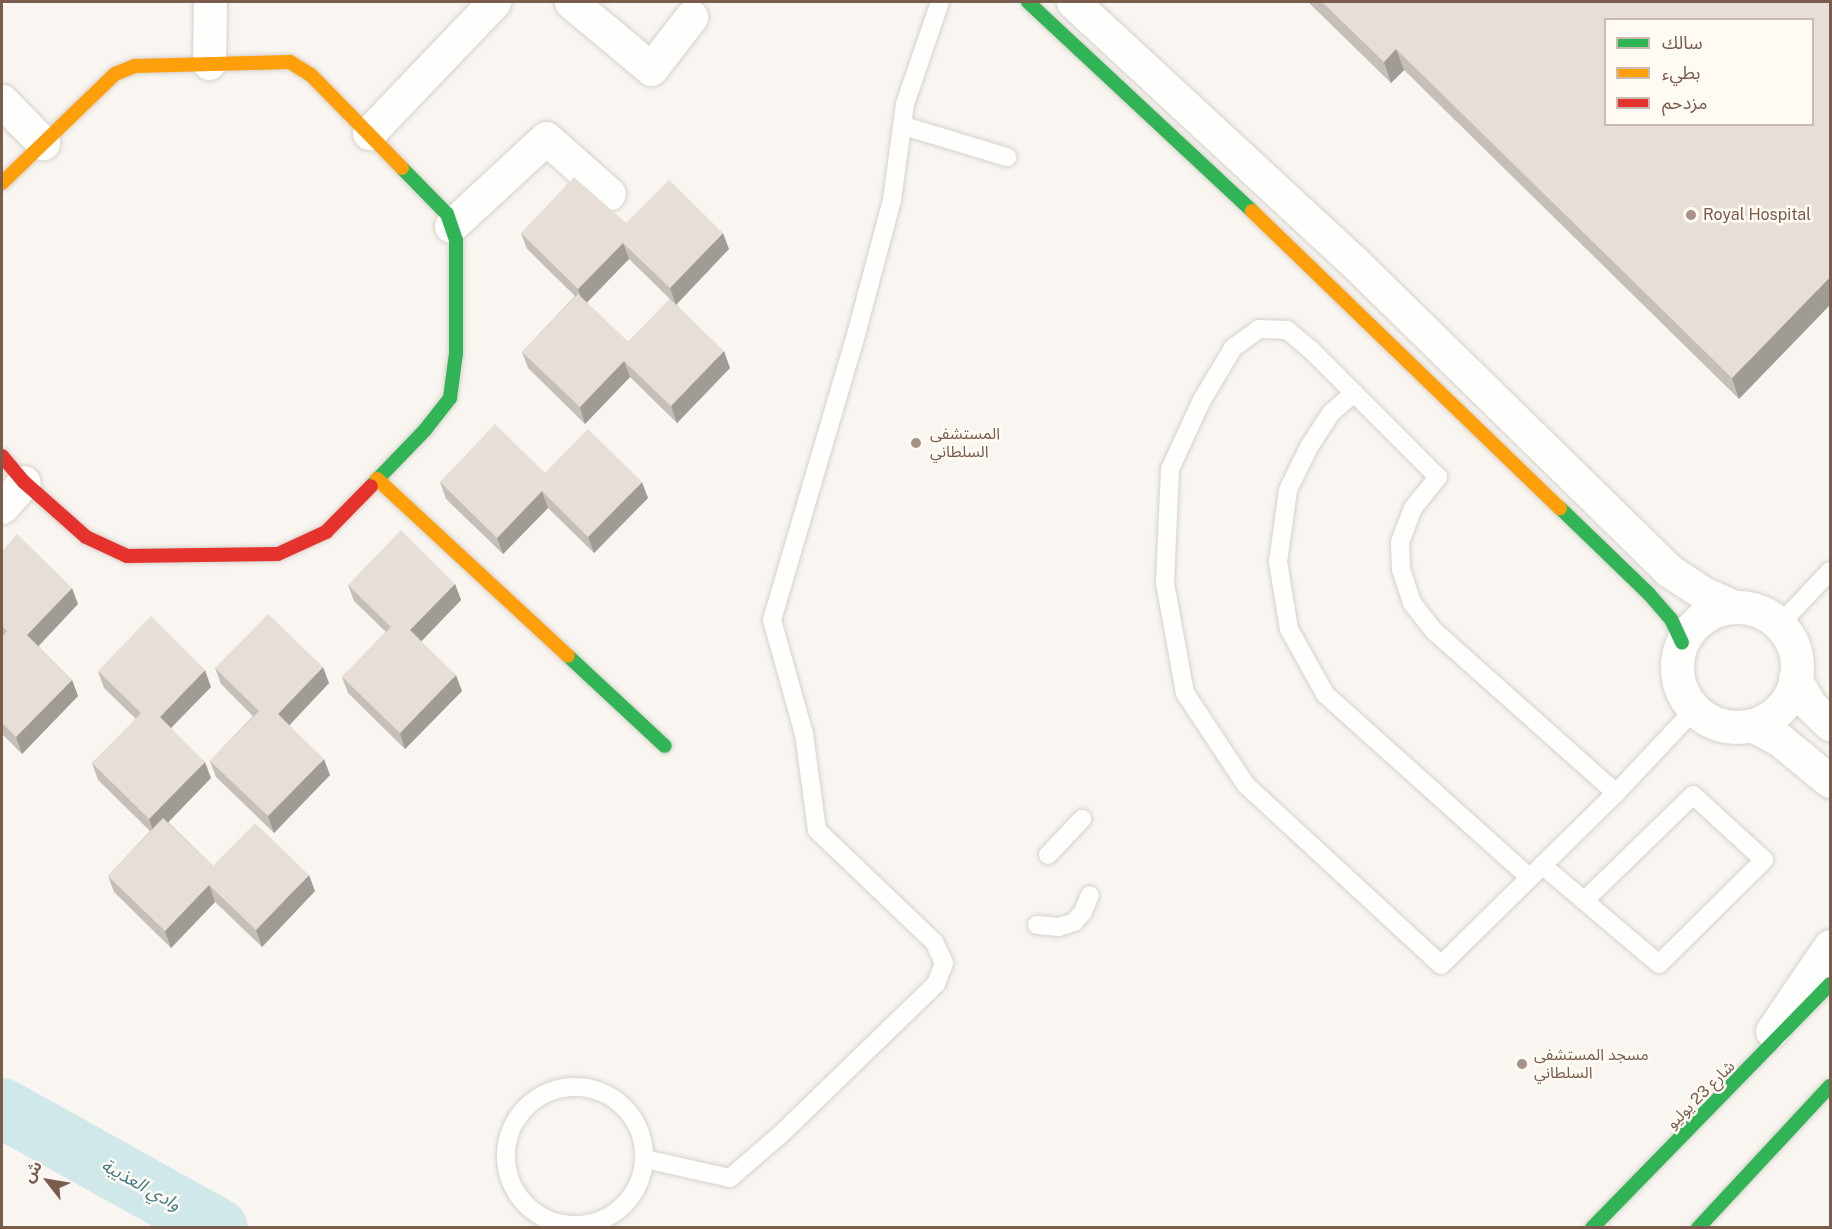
<!DOCTYPE html>
<html>
<head>
<meta charset="utf-8">
<style>
  body { margin:0 }
  #map { position:relative; width:1832px; height:1229px; overflow:hidden; background:#f9f5f0; font-family:"Public Sans","Noto Sans Arabic",sans-serif }
  div>[style] { position:absolute }
  .river>* { height:60px; margin:-30px; padding:0 30px; transform-origin:30px; border-radius:30px; background:#d0e8ea }
  .roads { filter:drop-shadow(0 0 2px #d7d1cb) drop-shadow(0 0 2px #d7d1cb) }
  .lane>* { height:18px; margin:-9px; padding:0 9px; transform-origin:9px; border-radius:9px; background:#fefefd }
  .lane>.ring { margin:-9px; padding:0; box-sizing:content-box; background:none; border:18px solid #fefefd; border-radius:50% }
  .street>* { height:33px; margin:-16.5px; padding:0 16.5px; transform-origin:16.5px; border-radius:16.5px; background:#fefefd }
  .street>.ring { margin:-16.5px; padding:0; box-sizing:content-box; background:none; border:33px solid #fefefd; border-radius:50% }
  .fast>* { height:14px; margin:-7px; padding:0 7px; transform-origin:7px; border-radius:7px; background:#30b455 }
  .slow>* { height:14px; margin:-7px; padding:0 7px; transform-origin:7px; border-radius:7px; background:#ff9f0a }
  .jam>* { height:14px; margin:-7px; padding:0 7px; transform-origin:7px; border-radius:7px; background:#e5322d }
  .wall>* { inset:0; background:#c6bfb9 }
  .shaded-wall>* { inset:0; background:#a19b96 }
  .building>* { inset:0; background:#e6ded7 }
  .dots>* { width:16px; height:16px; translate:-50% -50%; box-sizing:border-box; border:3px solid #fffaf3; border-radius:50% }
  span { translate:-50% -50%; white-space:nowrap; text-align:center; line-height:1.15; -webkit-text-stroke:5px #fffaf3; paint-order:stroke }
  .poi-label { font-size:16px; color:#7a5c4d }
  .left { translate:0 -50%; text-align:left }
  .street-label { font-size:16px; color:#7a5c4d }
  .water-label { font-size:18px; color:#437c86; font-style:italic }
  .frame { position:absolute; inset:0; border:3px solid #7a5c4d; pointer-events:none }
  .legend { position:absolute; left:1604px; top:18px; width:210px; height:108px; box-sizing:border-box; background:#fffaf3; border:2px solid #cabbb1; margin:0; padding:8px 10px; list-style:none; font-size:18px; color:#7a5c4d }
  .legend li { display:flex; align-items:center; gap:12px; height:30px }
  .legend b { width:30px; border:2px solid #cabbb1 }
  .north { position:absolute; left:18px; top:1151px; width:60px; height:60px; -webkit-text-stroke:4px #fffaf3; paint-order:stroke; rotate:301deg; font-size:16px; font-weight:700; line-height:24px; text-align:center; color:#7a5c4d }
  .north::after { content:''; display:block; margin:auto; width:21px; height:27px; background:#7a5c4d; clip-path:polygon(50% 0,100% 100%,50% 72%,0 100%) }
</style>
</head>
<body>
<div id="map">
  <div class="river">
    <div style="left:2px;top:1108px;width:247px;rotate:29.1deg"></div>
  </div>
  <div class="roads">
    <div class="lane">
      <div style="left:904px;top:126px;width:108px;rotate:16.8deg"></div>
      <div style="left:1354px;top:393px;width:30px;rotate:139deg"></div>
      <div style="left:1331px;top:413px;width:38px;rotate:123deg"></div>
      <div style="left:1310px;top:445px;width:50px;rotate:116.1deg"></div>
      <div style="left:1288px;top:490px;width:73px;rotate:97.9deg"></div>
      <div style="left:1278px;top:562px;width:68px;rotate:80.7deg"></div>
      <div style="left:1289px;top:629px;width:74px;rotate:61deg"></div>
      <div style="left:1325px;top:694px;width:274px;rotate:41.9deg"></div>
      <div style="left:1780px;top:624px;width:73px;rotate:-46.7deg"></div>
      <div style="left:1616px;top:793px;width:244px;rotate:-138.3deg"></div>
      <div style="left:1434px;top:631px;width:36px;rotate:-128deg"></div>
      <div style="left:1412px;top:603px;width:35px;rotate:-108deg"></div>
      <div style="left:1401px;top:570px;width:28px;rotate:-92deg"></div>
      <div style="left:1400px;top:542px;width:36px;rotate:-69deg"></div>
      <div style="left:1413px;top:508px;width:40px;rotate:-51deg"></div>
      <div style="left:1438px;top:477px;width:180px;rotate:-135deg"></div>
      <div style="left:1311px;top:350px;width:31px;rotate:-140deg"></div>
      <div style="left:1287px;top:330px;width:28px;rotate:-178deg"></div>
      <div style="left:1259px;top:329px;width:32px;rotate:144deg"></div>
      <div style="left:1233px;top:348px;width:61px;rotate:120.8deg"></div>
      <div style="left:1202px;top:400px;width:76px;rotate:114.9deg"></div>
      <div style="left:1170px;top:469px;width:114px;rotate:92.5deg"></div>
      <div style="left:1165px;top:583px;width:112px;rotate:79.7deg"></div>
      <div style="left:1185px;top:693px;width:110px;rotate:56.5deg"></div>
      <div style="left:1246px;top:785px;width:265px;rotate:42.7deg"></div>
      <div style="left:1441px;top:965px;width:245px;rotate:-44.5deg"></div>
      <div style="left:1616px;top:793px;width:114px;rotate:-46.8deg"></div>
      <div style="left:1048px;top:855px;width:50px;rotate:-46.6deg"></div>
      <div style="left:1542px;top:865px;width:153px;rotate:40.2deg"></div>
      <div style="left:1659px;top:964px;width:148px;rotate:-44.7deg"></div>
      <div style="left:1764px;top:860px;width:96px;rotate:-137.5deg"></div>
      <div style="left:1693px;top:795px;width:152px;rotate:135.8deg"></div>
      <div style="left:1037px;top:925px;width:22px;rotate:5deg"></div>
      <div style="left:1059px;top:927px;width:16px;rotate:-18deg"></div>
      <div style="left:1074px;top:922px;width:13px;rotate:-48deg"></div>
      <div style="left:1083px;top:912px;width:18px;rotate:-68deg"></div>
      <div class="ring" style="left:506px;top:1087px;width:120px;height:120px"></div>
      <div style="left:645px;top:1159px;width:87px;rotate:12.6deg"></div>
      <div style="left:730px;top:1178px;width:67px;rotate:-40.8deg"></div>
      <div style="left:781px;top:1134px;width:216px;rotate:-44.1deg"></div>
      <div style="left:936px;top:984px;width:22px;rotate:-69deg"></div>
      <div style="left:944px;top:963px;width:23px;rotate:-115deg"></div>
      <div style="left:934px;top:942px;width:162px;rotate:-136.3deg"></div>
      <div style="left:817px;top:830px;width:97px;rotate:-97.7deg"></div>
      <div style="left:804px;top:734px;width:118px;rotate:-105.7deg"></div>
      <div style="left:772px;top:620px;width:290px;rotate:-73.6deg"></div>
      <div style="left:854px;top:342px;width:147px;rotate:-75deg"></div>
      <div style="left:892px;top:200px;width:97px;rotate:-82.3deg"></div>
      <div style="left:905px;top:104px;width:108px;rotate:-71.1deg"></div>
    </div>
    <div class="street">
      <div style="left:571px;top:2px;width:104px;rotate:39.9deg"></div>
      <div style="left:651px;top:69px;width:66px;rotate:-52.4deg"></div>
      <div style="left:1073px;top:2px;width:383px;rotate:42.8deg"></div>
      <div style="left:1354px;top:262px;width:440px;rotate:44.4deg"></div>
      <div style="left:1668px;top:570px;width:42px;rotate:33.3deg"></div>
      <div style="left:1703px;top:593px;width:34px;rotate:24deg"></div>
      <div style="left:209px;top:63px;width:61px;rotate:-89.1deg"></div>
      <div style="left:2px;top:101px;width:59px;rotate:45.7deg"></div>
      <div style="left:369px;top:133px;width:181px;rotate:-46.3deg"></div>
      <div style="left:451px;top:226px;width:129px;rotate:-42.8deg"></div>
      <div style="left:546px;top:138px;width:84px;rotate:41.6deg"></div>
      <div style="left:2px;top:507px;width:33px;rotate:-49deg"></div>
      <div class="ring" style="left:1677px;top:607px;width:87px;height:87px"></div>
      <div style="left:1795px;top:679px;width:30px;rotate:60deg"></div>
      <div style="left:1810px;top:705px;width:28px;rotate:44deg"></div>
      <div style="left:1752px;top:725px;width:32px;rotate:28deg"></div>
      <div style="left:1780px;top:740px;width:65px;rotate:39.4deg"></div>
      <div style="left:1772px;top:1031px;width:103px;rotate:-55.7deg"></div>
    </div>
    <div class="fast">
      <div style="left:1028px;top:2px;width:306px;rotate:43deg"></div>
      <div style="left:371px;top:486px;width:78px;rotate:-46deg"></div>
      <div style="left:425px;top:430px;width:41px;rotate:-52deg"></div>
      <div style="left:450px;top:398px;width:45px;rotate:-82.4deg"></div>
      <div style="left:456px;top:353px;width:113px;rotate:-90deg"></div>
      <div style="left:456px;top:240px;width:28px;rotate:-109deg"></div>
      <div style="left:447px;top:214px;width:64px;rotate:-134.4deg"></div>
      <div style="left:1560px;top:508px;width:124px;rotate:44deg"></div>
      <div style="left:1649px;top:594px;width:33px;rotate:49deg"></div>
      <div style="left:1671px;top:619px;width:26px;rotate:65deg"></div>
      <div style="left:568px;top:656px;width:132px;rotate:42.9deg"></div>
      <div style="left:1592px;top:1228px;width:341px;rotate:-45.7deg"></div>
      <div style="left:1698px;top:1228px;width:194px;rotate:-47.1deg"></div>
    </div>
    <div class="slow">
      <div style="left:2px;top:183px;width:157px;rotate:-44deg"></div>
      <div style="left:115px;top:74px;width:22px;rotate:-22deg"></div>
      <div style="left:135px;top:66px;width:155px;rotate:-1.5deg"></div>
      <div style="left:290px;top:62px;width:25px;rotate:32deg"></div>
      <div style="left:311px;top:75px;width:130px;rotate:45.6deg"></div>
      <div style="left:1252px;top:211px;width:428px;rotate:44deg"></div>
      <div style="left:377px;top:479px;width:260px;rotate:42.8deg"></div>
    </div>
    <div class="jam">
      <div style="left:2px;top:456px;width:34px;rotate:50deg"></div>
      <div style="left:24px;top:482px;width:83px;rotate:41.6deg"></div>
      <div style="left:86px;top:537px;width:45px;rotate:24.9deg"></div>
      <div style="left:127px;top:556px;width:151px;rotate:-0.8deg"></div>
      <div style="left:278px;top:554px;width:53px;rotate:-24.6deg"></div>
      <div style="left:326px;top:532px;width:64px;rotate:-45.6deg"></div>
    </div>
  </div>
  <div class="wall">
    <div style="clip-path:polygon(1308px 2px,1830px 2px,1739px 399px,1404px 70px,1391px 83px)"></div>
    <div style="clip-path:polygon(evenodd,626px 223px,729px 249px,676px 304px,730px 368px,677px 423px,630px 377px,585px 424px,528px 368px,522px 352px,575px 296px,527px 249px,521px 233px,626px 223px,629px 259px,670px 299px,628px 342px,587px 303px,629px 259px)"></div>
    <div style="clip-path:polygon(545px 473px,648px 498px,594px 553px,548px 508px,503px 554px,446px 499px,440px 482px)"></div>
    <div style="clip-path:polygon(2px 551px,78px 604px,38px 646px,72px 680px,78px 696px,22px 754px,2px 734px)"></div>
    <div style="clip-path:polygon(455px 584px,461px 600px,421px 641px,462px 691px,405px 749px,348px 693px,342px 677px,386px 632px,354px 601px,348px 585px)"></div>
    <div style="clip-path:polygon(215px 668px,329px 683px,289px 725px,330px 775px,274px 833px,216px 777px,210px 761px,253px 716px,221px 684px)"></div>
    <div style="clip-path:polygon(98px 671px,211px 687px,171px 728px,211px 778px,168px 822px,213px 866px,315px 891px,262px 947px,215px 902px,171px 948px,114px 892px,108px 876px,150px 831px,98px 780px,92px 763px,136px 719px,104px 688px)"></div>
  </div>
  <div class="shaded-wall">
    <div style="clip-path:polygon(1396px 49px,1404px 70px,1391px 83px,1384px 62px)"></div>
    <div style="clip-path:polygon(723px 233px,729px 249px,676px 305px,670px 288px)"></div>
    <div style="clip-path:polygon(623px 243px,629px 259px,584px 305px,578px 289px)"></div>
    <div style="clip-path:polygon(1830px 277px,1830px 305px,1739px 399px,1732px 378px)"></div>
    <div style="clip-path:polygon(724px 351px,730px 368px,677px 423px,671px 406px)"></div>
    <div style="clip-path:polygon(624px 361px,630px 377px,585px 424px,580px 407px)"></div>
    <div style="clip-path:polygon(642px 482px,648px 498px,594px 553px,588px 537px)"></div>
    <div style="clip-path:polygon(542px 491px,548px 508px,503px 554px,497px 538px)"></div>
    <div style="clip-path:polygon(455px 584px,461px 600px,416px 647px,410px 630px)"></div>
    <div style="clip-path:polygon(72px 588px,78px 604px,33px 652px,27px 635px)"></div>
    <div style="clip-path:polygon(323px 667px,329px 683px,284px 731px,278px 714px)"></div>
    <div style="clip-path:polygon(205px 670px,211px 687px,166px 733px,160px 717px)"></div>
    <div style="clip-path:polygon(456px 675px,462px 691px,405px 749px,400px 733px)"></div>
    <div style="clip-path:polygon(72px 680px,78px 696px,22px 754px,16px 737px)"></div>
    <div style="clip-path:polygon(324px 759px,330px 775px,274px 833px,268px 816px)"></div>
    <div style="clip-path:polygon(205px 762px,211px 778px,155px 836px,149px 819px)"></div>
    <div style="clip-path:polygon(309px 875px,315px 891px,262px 947px,256px 930px)"></div>
    <div style="clip-path:polygon(209px 885px,215px 902px,171px 948px,165px 931px)"></div>
  </div>
  <div class="building">
    <div style="clip-path:polygon(evenodd,1322px 2px,1830px 2px,1830px 277px,1732px 378px,1396px 49px,1384px 62px,1322px 2px,1605px 20px,1812px 20px,1812px 124px,1605px 124px,1605px 20px)"></div>
    <div style="clip-path:polygon(574px 177px,626px 223px,669px 180px,723px 233px,670px 288px,623px 243px,578px 289px,521px 233px)"></div>
    <div style="clip-path:polygon(578px 294px,628px 342px,670px 299px,724px 351px,671px 406px,624px 361px,580px 407px,522px 352px)"></div>
    <div style="clip-path:polygon(495px 424px,545px 473px,588px 429px,642px 482px,588px 537px,542px 491px,497px 538px,440px 482px)"></div>
    <div style="clip-path:polygon(401px 530px,455px 584px,410px 630px,456px 675px,400px 733px,342px 677px,391px 627px,348px 585px)"></div>
    <div style="clip-path:polygon(17px 534px,72px 588px,27px 635px,72px 680px,16px 737px,2px 723px,2px 638px,7px 631px,2px 626px,2px 551px)"></div>
    <div style="clip-path:polygon(268px 614px,323px 667px,278px 714px,324px 759px,268px 816px,210px 761px,259px 711px,215px 668px)"></div>
    <div style="clip-path:polygon(151px 616px,205px 670px,160px 717px,205px 762px,149px 819px,92px 763px,141px 713px,98px 671px)"></div>
    <div style="clip-path:polygon(163px 818px,213px 866px,255px 823px,309px 875px,256px 930px,209px 885px,165px 931px,108px 876px)"></div>
  </div>
  <div class="dots">
    <div style="left:1691px;top:215px;background:#a69286"></div>
    <div style="left:916px;top:443px;background:#a69286"></div>
    <div style="left:1522px;top:1064px;background:#a69286"></div>
  </div>
  <div class="poi-label">
    <span class="left" style="left:1703px;top:215px">Royal Hospital</span>
    <span class="left" style="left:930px;top:443px">المستشفى<br>السلطاني</span>
    <span class="left" style="left:1534px;top:1064px">مسجد المستشفى<br>السلطاني</span>
  </div>
  <div class="street-label">
    <span style="left:1701px;top:1095px;rotate:-45deg">شارع 23 يوليو</span>
  </div>
  <div class="water-label">
    <span style="left:141px;top:1185px;rotate:29deg">وادي العذيبة</span>
  </div>
  <div class="frame"></div>
  <ul class="legend">
  <li><b style="height:8px;background:#30b455"></b>سالك</li>
  <li><b style="height:8px;background:#ff9f0a"></b>بطيء</li>
  <li><b style="height:8px;background:#e5322d"></b>مزدحم</li>
  </ul>
  <div class="north">ش</div>
</div>
</body>
</html>
